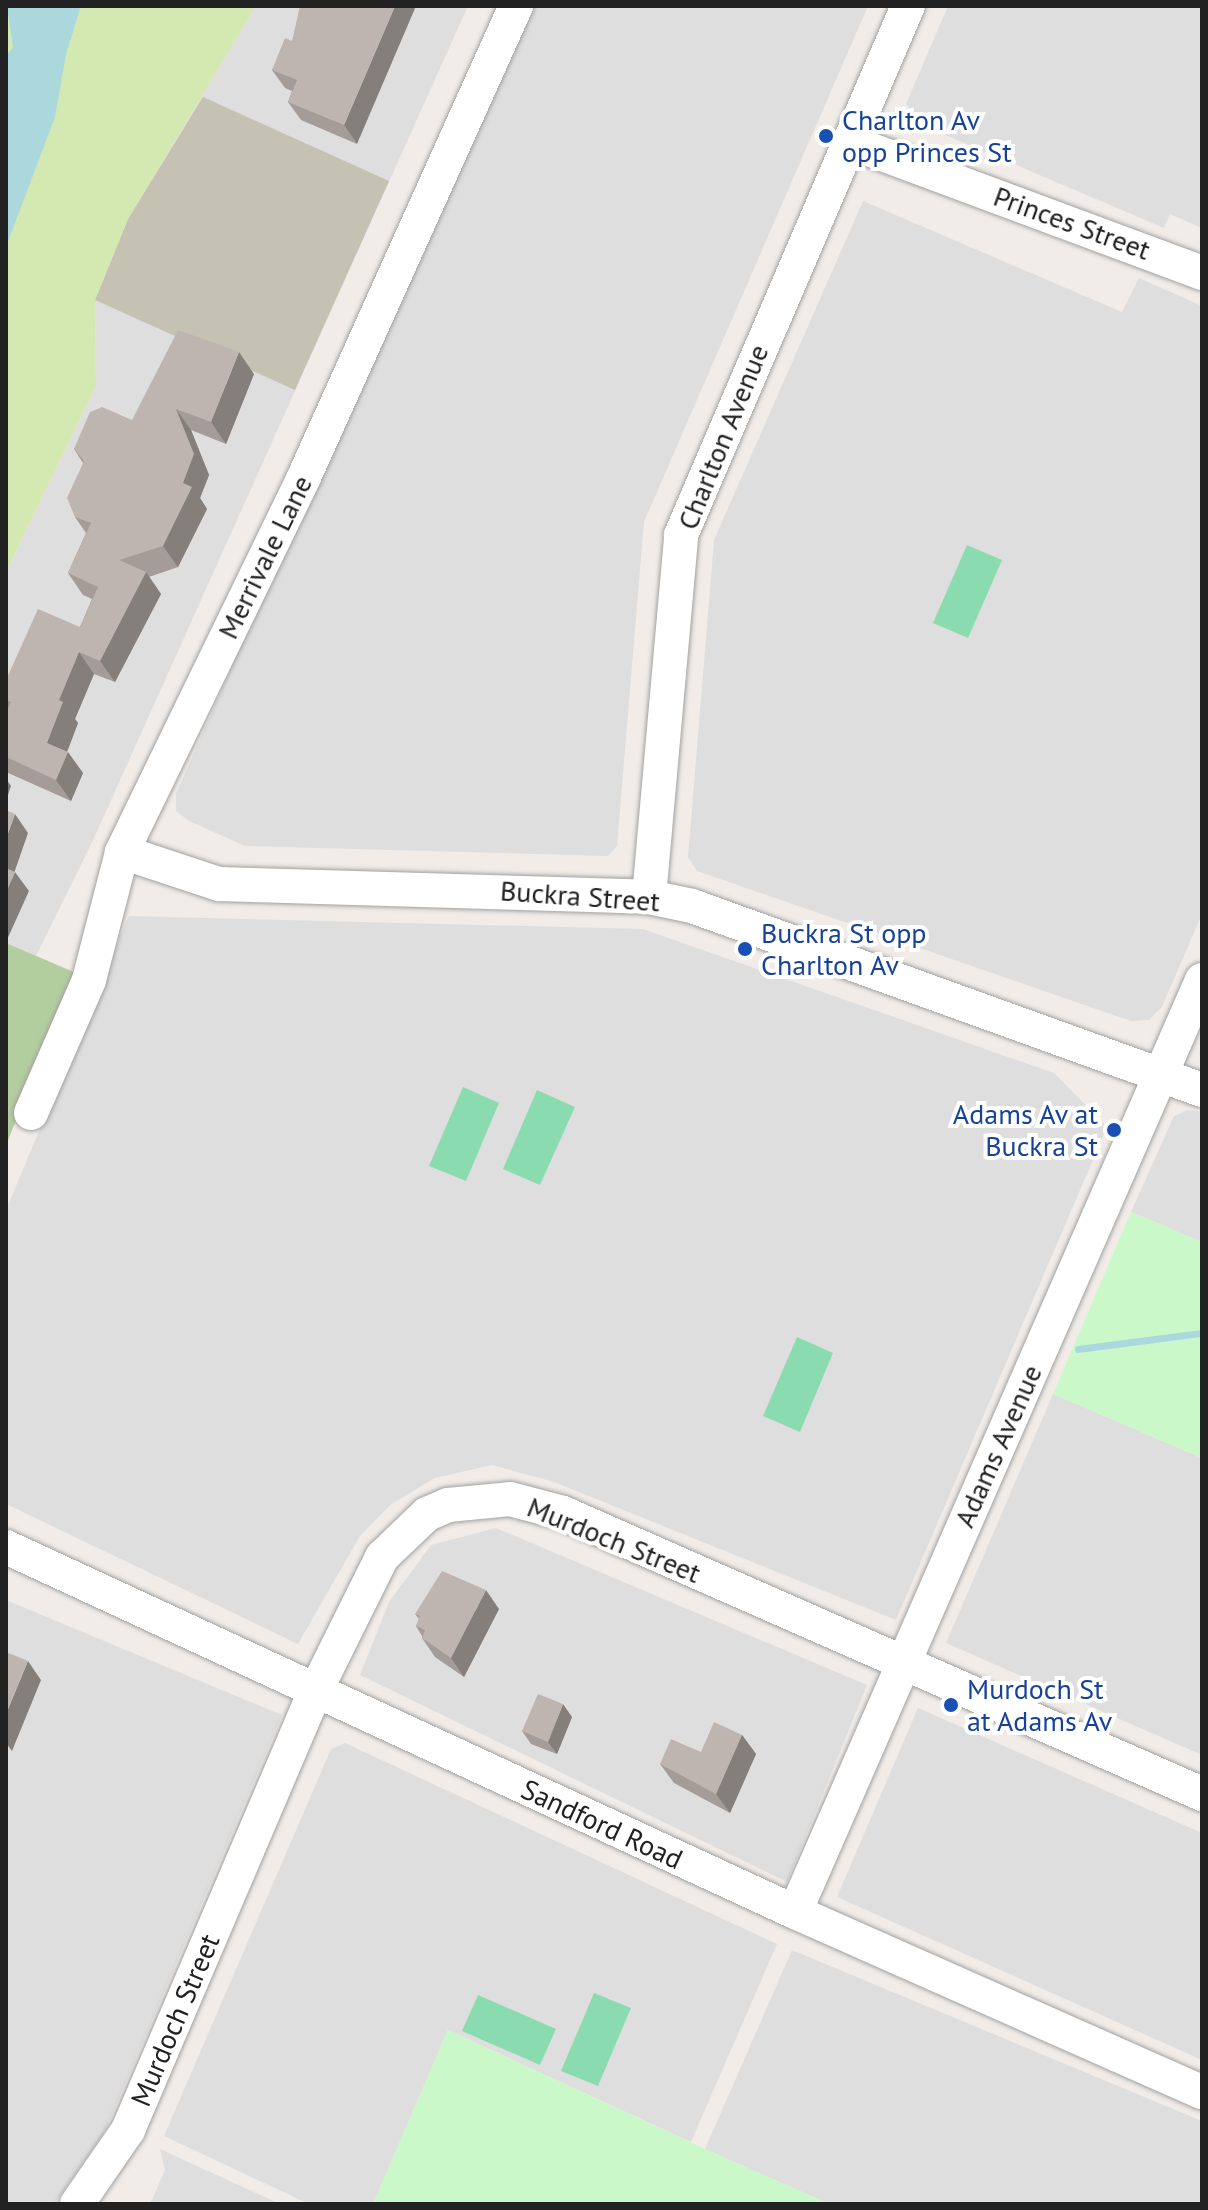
<!DOCTYPE html>
<html>
<head>
<meta charset="utf-8">
<style>
  body { margin:0 }
  #map { position:relative; width:1208px; height:2210px; overflow:hidden; background:#f1ece8; font-family:"PT Sans",sans-serif }
  div>[style] { position:absolute }
  .residential>* { inset:0; background:#dfdede }
  .construction>* { inset:0; background:#c5c2b3 }
  .grass>* { inset:0; background:#d4e8b1 }
  .forest>* { inset:0; background:#b3ce9e }
  .park>* { inset:0; background:#cbf8c8 }
  .pitch>* { inset:0; background:#8adcb0 }
  .water>* { inset:0; background:#aad8dc }
  .stream>* { height:7px; margin:-3.5px; padding:0 3.5px; transform-origin:3.5px; border-radius:3.5px; background:#aad8dc }
  .roads { filter:drop-shadow(0 0 2px #a2a2a2) drop-shadow(0 0 2px #a2a2a2) }
  .minor>* { height:34px; margin:-17px; padding:0 17px; transform-origin:17px; border-radius:17px; background:#fff }
  .wall>* { inset:0; background:#a39c98 }
  .shaded-wall>* { inset:0; background:#857f7c }
  .building>* { inset:0; background:#beb5b1 }
  .dots>* { width:22px; height:22px; translate:-50% -50%; box-sizing:border-box; border:4px solid #fff; border-radius:50% }
  span { translate:-50% -50%; white-space:nowrap; text-align:center; line-height:1.15; -webkit-text-stroke:8px #fff; paint-order:stroke }
  .transit-label { font-size:28px; color:#164399 }
  .left { translate:0 -50%; text-align:left }
  .right { translate:-100% -50%; text-align:right }
  .street-label { font-size:28px; color:#212121 }
  .frame { position:absolute; inset:0; border:8px solid #212121; pointer-events:none }
</style>
</head>
<body>
<div id="map">
  <div class="residential">
    <div style="clip-path:polygon(256px 6px,468px 6px,95px 836px,36px 956px,6px 943px,6px 572px,96px 386px,95px 300px,128px 219px)"></div>
    <div style="clip-path:polygon(523px 6px,868px 6px,644px 522px,617px 846px,608px 856px,245px 846px,189px 821px,176px 811px,176px 794px)"></div>
    <div style="clip-path:polygon(948px 6px,1202px 6px,1202px 228px,1170px 214px,1164px 228px,922px 125px,906px 104px)"></div>
    <div style="clip-path:polygon(863px 201px,1122px 312px,1139px 278px,1202px 306px,1202px 914px,1162px 1007px,1149px 1020px,1131px 1021px,697px 871px,688px 857px,714px 540px)"></div>
    <div style="clip-path:polygon(129px 916px,643px 929px,1054px 1073px,1107px 1127px,896px 1620px,554px 1482px,492px 1465px,435px 1478px,390px 1505px,360px 1536px,298px 1644px,6px 1504px,6px 1210px)"></div>
    <div style="clip-path:polygon(1187px 1110px,1202px 1112px,1202px 1242px,1131px 1212px,1174px 1116px)"></div>
    <div style="clip-path:polygon(1053px 1394px,1202px 1458px,1202px 1755px,946px 1643px)"></div>
    <div style="clip-path:polygon(496px 1528px,867px 1685px,787px 1882px,360px 1675px,389px 1602px,431px 1545px)"></div>
    <div style="clip-path:polygon(6px 1600px,282px 1715px,105px 2131px,54px 2204px,6px 2204px)"></div>
    <div style="clip-path:polygon(918px 1708px,1202px 1833px,1202px 2060px,837px 1897px)"></div>
    <div style="clip-path:polygon(345px 1743px,777px 1944px,691px 2142px,448px 2030px,373px 2204px,309px 2204px,164px 2136px,331px 1749px)"></div>
    <div style="clip-path:polygon(792px 1950px,1202px 2121px,1202px 2204px,829px 2204px,705px 2149px)"></div>
    <div style="clip-path:polygon(160px 2149px,280px 2204px,150px 2204px,165px 2170px)"></div>
  </div>
  <div class="construction">
    <div style="clip-path:polygon(203px 97px,389px 181px,295px 390px,95px 300px,128px 219px)"></div>
  </div>
  <div class="grass">
    <div style="clip-path:polygon(6px 6px,256px 6px,128px 219px,95px 300px,96px 386px,6px 572px)"></div>
  </div>
  <div class="forest">
    <div style="clip-path:polygon(6px 943px,76px 973px,6px 1145px)"></div>
  </div>
  <div class="park">
    <div style="clip-path:polygon(1131px 1212px,1202px 1242px,1202px 1458px,1053px 1394px)"></div>
    <div style="clip-path:polygon(448px 2030px,705px 2149px,829px 2204px,373px 2204px)"></div>
  </div>
  <div class="pitch">
    <div style="clip-path:polygon(967px 545px,1002px 560px,968px 638px,933px 623px)"></div>
    <div style="clip-path:polygon(463px 1087px,499px 1103px,466px 1181px,429px 1166px)"></div>
    <div style="clip-path:polygon(537px 1090px,575px 1107px,540px 1185px,503px 1169px)"></div>
    <div style="clip-path:polygon(797px 1337px,833px 1353px,800px 1432px,763px 1416px)"></div>
    <div style="clip-path:polygon(594px 1993px,631px 2008px,598px 2086px,561px 2071px)"></div>
    <div style="clip-path:polygon(478px 1995px,556px 2029px,540px 2065px,462px 2031px)"></div>
  </div>
  <div class="water">
    <div style="clip-path:polygon(7px 6px,81px 6px,66px 54px,55px 117px,6px 247px,6px 56px,13px 47px)"></div>
  </div>
  <div class="stream">
    <div style="left:1078px;top:1349px;width:125px;rotate:-7.4deg"></div>
  </div>
  <div class="roads">
    <div class="minor">
      <div style="left:850px;top:142px;width:376px;rotate:20.4deg"></div>
      <div style="left:122px;top:852px;width:102px;rotate:18.3deg"></div>
      <div style="left:219px;top:884px;width:430px;rotate:1.7deg"></div>
      <div style="left:649px;top:897px;width:44px;rotate:11.8deg"></div>
      <div style="left:692px;top:906px;width:542px;rotate:19.84deg"></div>
      <div style="left:649px;top:897px;width:363px;rotate:-84.9deg"></div>
      <div style="left:681px;top:535px;width:576px;rotate:-66.78deg"></div>
      <div style="left:31px;top:1113px;width:145px;rotate:-66.4deg"></div>
      <div style="left:89px;top:980px;width:132px;rotate:-75.5deg"></div>
      <div style="left:122px;top:852px;width:417px;rotate:-64.1deg"></div>
      <div style="left:304px;top:477px;width:517px;rotate:-65.77deg"></div>
      <div style="left:6px;top:1547px;width:869px;rotate:24.83deg"></div>
      <div style="left:795px;top:1912px;width:445px;rotate:23.9deg"></div>
      <div style="left:795px;top:1912px;width:1017px;rotate:-66.41deg"></div>
      <div style="left:77px;top:2204px;width:90px;rotate:-55.4deg"></div>
      <div style="left:128px;top:2130px;width:476px;rotate:-66.9deg"></div>
      <div style="left:315px;top:1692px;width:151px;rotate:-63.6deg"></div>
      <div style="left:382px;top:1557px;width:62px;rotate:-43.7deg"></div>
      <div style="left:427px;top:1514px;width:23px;rotate:-23deg"></div>
      <div style="left:448px;top:1505px;width:62px;rotate:-5.5deg"></div>
      <div style="left:510px;top:1499px;width:55px;rotate:14.8deg"></div>
      <div style="left:563px;top:1513px;width:698px;rotate:23.74deg"></div>
    </div>
  </div>
  <div class="wall">
    <div style="clip-path:polygon(292px 41px,357px 144px,301px 120px,288px 102px,292px 91px,285px 88px,272px 70px)"></div>
    <div style="clip-path:polygon(254px 374px,226px 444px,191px 430px,209px 475px,200px 498px,207px 509px,178px 567px,149px 577px,161px 594px,115px 682px,94px 674px,75px 719px,78px 723px,67px 752px,83px 773px,71px 801px,6px 772px,6px 713px,7px 710px,6px 708px,6px 680px,80px 627px,92px 599px,83px 595px,68px 573px,86px 533px,75px 517px,83px 463px,74px 449px,132px 420px)"></div>
    <div style="clip-path:polygon(499px 1609px,464px 1677px,435px 1657px,422px 1638px,422px 1636px,416px 1626px,419px 1619px,415px 1614px)"></div>
    <div style="clip-path:polygon(572px 1717px,557px 1754px,531px 1744px,522px 1731px)"></div>
    <div style="clip-path:polygon(742px 1735px,756px 1754px,730px 1813px,674px 1783px,660px 1764px,701px 1752px)"></div>
  </div>
  <div class="shaded-wall">
    <div style="clip-path:polygon(395px 6px,416px 6px,357px 144px,344px 125px)"></div>
    <div style="clip-path:polygon(239px 352px,254px 374px,226px 444px,211px 422px)"></div>
    <div style="clip-path:polygon(176px 409px,191px 430px,209px 475px,200px 498px,207px 509px,178px 567px,163px 546px,183px 483px)"></div>
    <div style="clip-path:polygon(146px 572px,161px 594px,115px 682px,100px 661px)"></div>
    <div style="clip-path:polygon(79px 652px,94px 674px,75px 719px,78px 723px,62px 765px,47px 743px,59px 700px)"></div>
    <div style="clip-path:polygon(68px 752px,83px 773px,71px 801px,56px 780px)"></div>
    <div style="clip-path:polygon(6px 779px,11px 786px,6px 801px)"></div>
    <div style="clip-path:polygon(15px 814px,28px 833px,11px 882px,15px 872px,29px 891px,6px 942px,6px 839px)"></div>
    <div style="clip-path:polygon(486px 1590px,499px 1609px,464px 1677px,451px 1658px)"></div>
    <div style="clip-path:polygon(28px 1661px,41px 1680px,12px 1751px,6px 1743px,6px 1714px)"></div>
    <div style="clip-path:polygon(563px 1704px,572px 1717px,557px 1754px,548px 1742px)"></div>
    <div style="clip-path:polygon(742px 1735px,756px 1754px,730px 1813px,716px 1794px)"></div>
  </div>
  <div class="building">
    <div style="clip-path:polygon(300px 6px,395px 6px,344px 125px,288px 102px,297px 80px,272px 70px,285px 38px,292px 41px)"></div>
    <div style="clip-path:polygon(178px 330px,239px 352px,211px 422px,176px 409px,194px 454px,183px 483px,192px 487px,163px 546px,119px 560px,146px 572px,100px 661px,79px 652px,59px 700px,63px 702px,47px 743px,68px 752px,56px 780px,6px 757px,6px 713px,11px 702px,6px 700px,6px 680px,38px 609px,80px 627px,98px 587px,68px 573px,91px 523px,75px 517px,67px 498px,84px 461px,74px 449px,90px 412px,102px 407px,132px 420px)"></div>
    <div style="clip-path:polygon(6px 810px,15px 814px,6px 839px)"></div>
    <div style="clip-path:polygon(6px 868px,15px 872px,6px 893px)"></div>
    <div style="clip-path:polygon(442px 1571px,486px 1590px,451px 1658px,422px 1638px,425px 1630px,416px 1626px,420px 1616px,415px 1614px)"></div>
    <div style="clip-path:polygon(6px 1652px,28px 1661px,6px 1714px)"></div>
    <div style="clip-path:polygon(538px 1694px,563px 1704px,548px 1742px,522px 1731px)"></div>
    <div style="clip-path:polygon(714px 1722px,742px 1735px,716px 1794px,660px 1764px,671px 1739px,701px 1752px)"></div>
  </div>
  <div class="dots">
    <div style="left:826px;top:136px;background:#1a4fb4"></div>
    <div style="left:745px;top:949px;background:#1a4fb4"></div>
    <div style="left:1114px;top:1130px;background:#1a4fb4"></div>
    <div style="left:951px;top:1705px;background:#1a4fb4"></div>
  </div>
  <div class="transit-label">
    <span class="left" style="left:842px;top:136px">Charlton Av<br>opp Princes St</span>
    <span class="left" style="left:761px;top:949px">Buckra St opp<br>Charlton Av</span>
    <span class="right" style="left:1098px;top:1130px">Adams Av at<br>Buckra St</span>
    <span class="left" style="left:967px;top:1705px">Murdoch St<br>at Adams Av</span>
  </div>
  <div class="street-label">
    <span style="left:1072px;top:223px;rotate:20deg">Princes Street</span>
    <span style="left:723px;top:437px;rotate:-68deg">Charlton Avenue</span>
    <span style="left:265px;top:557px;rotate:-64deg">Merrivale Lane</span>
    <span style="left:580px;top:896px;rotate:4deg">Buckra Street</span>
    <span style="left:998px;top:1446px;rotate:-66deg">Adams Avenue</span>
    <span style="left:614px;top:1540px;rotate:22deg">Murdoch Street</span>
    <span style="left:602px;top:1824px;rotate:25deg">Sandford Road</span>
    <span style="left:175px;top:2020px;rotate:-67deg">Murdoch Street</span>
  </div>
  <div class="frame"></div>
</div>
</body>
</html>
